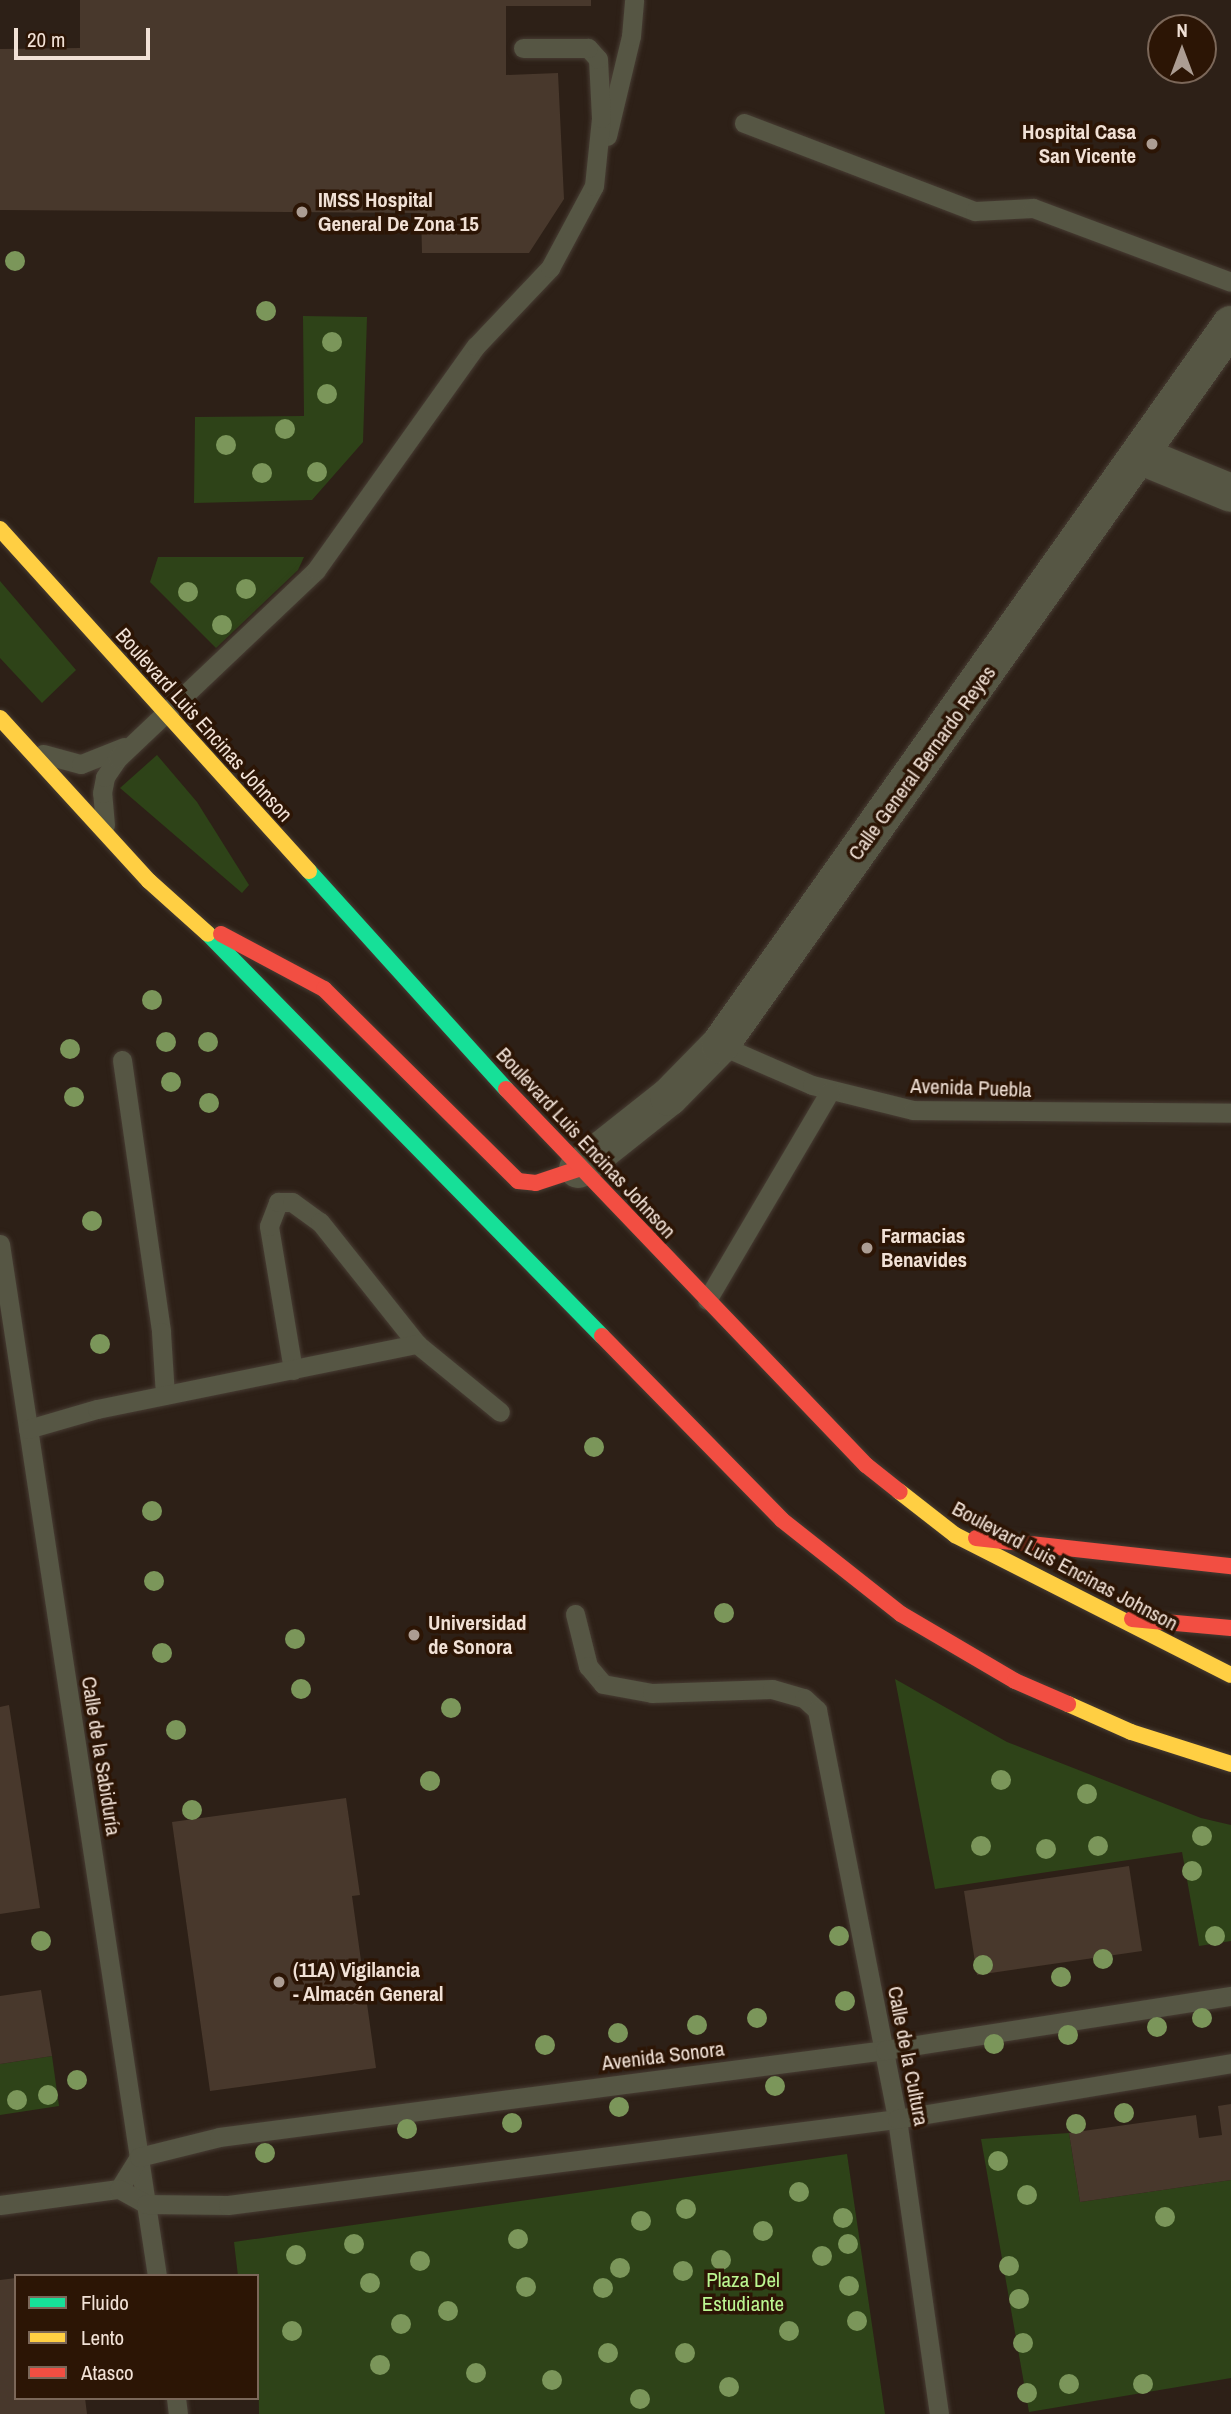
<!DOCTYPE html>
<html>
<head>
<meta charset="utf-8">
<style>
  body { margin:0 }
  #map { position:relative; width:1231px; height:2414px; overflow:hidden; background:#2d2017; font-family:"Archivo Narrow",sans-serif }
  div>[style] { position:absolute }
  .green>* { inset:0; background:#2e4318 }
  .building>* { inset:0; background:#48382c }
  .roads { filter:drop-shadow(0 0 2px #473c33) drop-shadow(0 0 2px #473c33) }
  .lane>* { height:19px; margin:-9.5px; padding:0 9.5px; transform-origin:9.5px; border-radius:9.5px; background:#565644 }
  .street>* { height:38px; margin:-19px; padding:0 19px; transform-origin:19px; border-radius:19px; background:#565644 }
  .fast>* { height:16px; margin:-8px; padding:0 8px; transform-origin:8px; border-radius:8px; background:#16e098 }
  .slow>* { height:16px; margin:-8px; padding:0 8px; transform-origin:8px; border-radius:8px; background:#ffcf43 }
  .jam>* { height:16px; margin:-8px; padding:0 8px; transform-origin:8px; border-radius:8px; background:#f24e42 }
  .trees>* { width:20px; height:20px; margin:-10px; border-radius:50%; background:#7b965a }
  .dots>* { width:19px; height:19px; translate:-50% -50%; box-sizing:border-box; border:4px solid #2c1505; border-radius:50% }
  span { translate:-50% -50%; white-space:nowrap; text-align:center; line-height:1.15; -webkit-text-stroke:7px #2c1505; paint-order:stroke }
  .poi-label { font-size:21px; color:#f1e1d6; font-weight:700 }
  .right { translate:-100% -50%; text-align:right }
  .left { translate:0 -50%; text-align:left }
  .street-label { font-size:21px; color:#f1e1d6 }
  .park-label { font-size:21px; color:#bbf691 }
  .legend { position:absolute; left:14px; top:2274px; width:245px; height:126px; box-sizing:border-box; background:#2c1505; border:2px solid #7b6759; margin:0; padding:9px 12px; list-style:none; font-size:21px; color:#f1e1d6 }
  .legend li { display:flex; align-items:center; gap:14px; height:35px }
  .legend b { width:35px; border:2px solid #7b6759 }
  .north { position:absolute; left:1147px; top:14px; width:70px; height:70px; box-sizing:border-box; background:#2c1505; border:2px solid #7b6759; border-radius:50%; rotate:0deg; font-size:19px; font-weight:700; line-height:28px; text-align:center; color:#f1e1d6 }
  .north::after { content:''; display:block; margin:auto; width:24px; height:32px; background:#ac9d93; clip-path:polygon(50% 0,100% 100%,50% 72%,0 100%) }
  .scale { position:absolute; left:14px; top:28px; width:136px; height:32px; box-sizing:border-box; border:4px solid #f1e1d6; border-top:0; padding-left:9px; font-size:21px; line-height:24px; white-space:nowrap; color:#f1e1d6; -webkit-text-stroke:5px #2c1505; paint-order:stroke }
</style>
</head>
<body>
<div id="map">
  <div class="green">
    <div style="clip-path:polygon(303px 316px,367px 317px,363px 442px,312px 500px,194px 503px,195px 417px,304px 416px)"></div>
    <div style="clip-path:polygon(158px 557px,304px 557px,298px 570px,216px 648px,150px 582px)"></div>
    <div style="clip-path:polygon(0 581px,76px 670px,42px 703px,0 658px)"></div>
    <div style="clip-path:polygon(157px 755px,197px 802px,249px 885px,242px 893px,120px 788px)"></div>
    <div style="clip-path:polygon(895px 1679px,1007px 1742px,1201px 1818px,1231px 1825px,1231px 1941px,1199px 1946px,1182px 1852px,935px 1889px)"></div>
    <div style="clip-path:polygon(52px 2056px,59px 2106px,0 2115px,0 2064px)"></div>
    <div style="clip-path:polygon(1069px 2133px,1080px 2202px,1231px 2180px,1231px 2378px,1029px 2412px,981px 2139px)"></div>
    <div style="clip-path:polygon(847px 2154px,885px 2414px,259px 2414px,257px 2276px,238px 2276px,234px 2242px)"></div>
  </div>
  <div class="building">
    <div style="clip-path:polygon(80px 0,591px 0,591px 6px,506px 6px,506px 75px,558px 73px,564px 199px,529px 253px,422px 253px,421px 213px,0 210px,0 49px,80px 48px)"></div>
    <div style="clip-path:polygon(9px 1705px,40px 1908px,0 1914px,0 1707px)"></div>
    <div style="clip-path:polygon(346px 1798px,360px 1895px,352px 1896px,376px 2068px,210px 2091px,172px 1822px)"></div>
    <div style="clip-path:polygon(1129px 1866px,1142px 1951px,977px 1975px,964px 1891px)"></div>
    <div style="clip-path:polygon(41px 1990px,52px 2056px,0 2064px,0 1996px)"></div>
    <div style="clip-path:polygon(1231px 2104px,1231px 2180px,1080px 2202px,1069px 2133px,1196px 2115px,1199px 2138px,1222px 2135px,1218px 2106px)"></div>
    <div style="clip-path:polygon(16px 2278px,16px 2398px,85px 2398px,87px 2414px,0 2414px,0 2280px)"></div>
  </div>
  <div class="roads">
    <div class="lane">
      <div style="left:744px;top:123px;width:247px;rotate:20.9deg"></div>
      <div style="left:975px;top:211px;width:58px;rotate:-3deg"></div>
      <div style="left:1033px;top:208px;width:211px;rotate:20.5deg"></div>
      <div style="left:607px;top:136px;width:103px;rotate:-76.5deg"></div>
      <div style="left:631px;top:36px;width:36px;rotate:-85deg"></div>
      <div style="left:43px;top:754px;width:39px;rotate:15deg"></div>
      <div style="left:81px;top:764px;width:46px;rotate:-21.6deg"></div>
      <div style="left:105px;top:825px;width:32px;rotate:-95deg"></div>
      <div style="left:102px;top:793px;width:16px;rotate:-79deg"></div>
      <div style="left:105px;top:777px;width:23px;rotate:-56deg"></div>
      <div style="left:118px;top:758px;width:273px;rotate:-43.5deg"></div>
      <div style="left:316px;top:570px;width:275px;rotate:-54.5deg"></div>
      <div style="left:476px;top:346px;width:108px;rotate:-46.5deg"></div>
      <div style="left:550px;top:268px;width:93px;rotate:-61.8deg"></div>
      <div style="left:594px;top:186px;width:68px;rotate:-84.1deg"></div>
      <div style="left:601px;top:118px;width:59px;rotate:-92.9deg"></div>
      <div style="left:598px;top:59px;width:15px;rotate:-132deg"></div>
      <div style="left:588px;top:48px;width:65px;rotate:180deg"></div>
      <div style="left:720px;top:1045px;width:100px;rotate:23.5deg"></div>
      <div style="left:812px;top:1085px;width:104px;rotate:13.9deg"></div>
      <div style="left:913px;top:1110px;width:318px;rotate:0.5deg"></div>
      <div style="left:122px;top:1060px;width:275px;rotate:81.8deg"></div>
      <div style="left:161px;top:1332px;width:63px;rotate:86.4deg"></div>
      <div style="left:0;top:1244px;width:1044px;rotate:81.35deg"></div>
      <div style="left:707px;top:1300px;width:243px;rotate:-59.5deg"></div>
      <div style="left:293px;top:1370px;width:146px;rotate:-99.5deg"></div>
      <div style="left:269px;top:1226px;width:26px;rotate:-69deg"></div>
      <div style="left:278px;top:1202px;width:14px"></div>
      <div style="left:292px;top:1202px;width:34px;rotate:36deg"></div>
      <div style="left:320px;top:1222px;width:156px;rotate:51.5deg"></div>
      <div style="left:417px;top:1344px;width:107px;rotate:39.3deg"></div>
      <div style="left:28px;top:1429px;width:72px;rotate:-16.2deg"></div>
      <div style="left:97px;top:1409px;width:327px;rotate:-11.5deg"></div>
      <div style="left:575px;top:1614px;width:54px;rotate:76deg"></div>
      <div style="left:588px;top:1666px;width:23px;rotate:50deg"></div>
      <div style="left:603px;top:1684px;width:50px;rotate:10.4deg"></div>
      <div style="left:652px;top:1693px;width:120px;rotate:-1.9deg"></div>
      <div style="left:772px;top:1689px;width:33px;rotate:16deg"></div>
      <div style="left:804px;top:1698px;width:18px;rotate:43deg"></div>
      <div style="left:817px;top:1710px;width:417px;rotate:78.9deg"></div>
      <div style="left:897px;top:2119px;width:298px;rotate:81.9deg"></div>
      <div style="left:119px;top:2189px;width:38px;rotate:-58deg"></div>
      <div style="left:139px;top:2157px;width:82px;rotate:-14deg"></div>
      <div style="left:219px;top:2137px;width:672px;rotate:-7.44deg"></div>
      <div style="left:885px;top:2050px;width:350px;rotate:-8.9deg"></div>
      <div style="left:0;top:2205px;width:120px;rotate:-7.7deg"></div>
      <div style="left:119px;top:2189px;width:31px;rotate:29deg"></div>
      <div style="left:146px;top:2204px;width:82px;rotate:0.7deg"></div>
      <div style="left:228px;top:2205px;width:675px;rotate:-7.33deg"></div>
      <div style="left:897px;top:2119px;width:339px;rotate:-9.5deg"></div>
      <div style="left:176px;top:2398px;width:16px;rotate:83deg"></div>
    </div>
    <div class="street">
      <div style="left:1141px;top:456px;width:97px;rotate:22.3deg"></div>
      <div style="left:578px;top:1169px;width:116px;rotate:-38.4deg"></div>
      <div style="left:669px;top:1097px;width:73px;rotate:-45.6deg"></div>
      <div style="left:720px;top:1045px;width:883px;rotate:-54.64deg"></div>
    </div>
    <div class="fast">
      <div style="left:309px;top:871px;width:294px;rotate:47.9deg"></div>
      <div style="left:208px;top:934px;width:563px;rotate:45.58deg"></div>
    </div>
    <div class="slow">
      <div style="left:0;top:529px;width:461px;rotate:47.9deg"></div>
      <div style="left:0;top:718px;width:221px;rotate:47.6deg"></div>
      <div style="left:149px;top:881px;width:79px;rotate:41.9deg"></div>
      <div style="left:900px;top:1492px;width:70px;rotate:38deg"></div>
      <div style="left:955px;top:1535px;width:309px;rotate:26.9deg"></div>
      <div style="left:1068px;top:1704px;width:69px;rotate:24deg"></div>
      <div style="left:1131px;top:1732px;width:105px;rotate:17.7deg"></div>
    </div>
    <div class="jam">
      <div style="left:221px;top:934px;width:117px;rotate:28.1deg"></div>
      <div style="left:324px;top:989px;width:273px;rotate:44.7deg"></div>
      <div style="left:518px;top:1181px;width:18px;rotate:6deg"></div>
      <div style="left:536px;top:1183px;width:44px;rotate:-18.4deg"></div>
      <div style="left:506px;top:1089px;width:521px;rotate:46.25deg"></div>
      <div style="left:866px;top:1465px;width:43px;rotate:38.5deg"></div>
      <div style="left:602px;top:1336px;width:257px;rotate:45.6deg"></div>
      <div style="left:782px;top:1520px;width:152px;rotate:38.3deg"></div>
      <div style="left:901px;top:1614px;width:132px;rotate:30.4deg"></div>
      <div style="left:1015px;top:1681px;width:58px;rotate:23.5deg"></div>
      <div style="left:976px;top:1538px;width:257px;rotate:6.3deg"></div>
      <div style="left:1132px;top:1619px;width:99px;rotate:5.2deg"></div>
    </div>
  </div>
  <div class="trees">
    <div style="left:15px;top:261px"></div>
    <div style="left:266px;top:311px"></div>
    <div style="left:332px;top:342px"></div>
    <div style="left:327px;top:394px"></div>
    <div style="left:285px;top:429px"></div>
    <div style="left:226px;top:445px"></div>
    <div style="left:317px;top:472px"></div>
    <div style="left:262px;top:473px"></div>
    <div style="left:246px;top:589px"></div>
    <div style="left:188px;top:592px"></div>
    <div style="left:222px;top:625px"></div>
    <div style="left:152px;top:1000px"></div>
    <div style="left:166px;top:1042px"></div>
    <div style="left:208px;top:1042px"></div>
    <div style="left:70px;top:1049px"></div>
    <div style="left:171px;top:1082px"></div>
    <div style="left:74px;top:1097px"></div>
    <div style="left:209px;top:1103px"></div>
    <div style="left:92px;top:1221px"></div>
    <div style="left:100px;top:1344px"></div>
    <div style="left:594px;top:1447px"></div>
    <div style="left:152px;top:1511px"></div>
    <div style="left:154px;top:1581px"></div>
    <div style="left:724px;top:1613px"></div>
    <div style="left:295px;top:1639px"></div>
    <div style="left:162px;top:1653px"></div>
    <div style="left:301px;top:1689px"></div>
    <div style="left:451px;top:1708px"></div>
    <div style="left:176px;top:1730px"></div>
    <div style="left:1001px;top:1780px"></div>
    <div style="left:430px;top:1781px"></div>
    <div style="left:1087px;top:1794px"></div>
    <div style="left:192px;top:1810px"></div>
    <div style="left:1202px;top:1836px"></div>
    <div style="left:981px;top:1846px"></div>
    <div style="left:1098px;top:1846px"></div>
    <div style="left:1046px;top:1849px"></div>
    <div style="left:1192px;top:1871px"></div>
    <div style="left:839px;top:1936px"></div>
    <div style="left:1215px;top:1936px"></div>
    <div style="left:41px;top:1941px"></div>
    <div style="left:1103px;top:1959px"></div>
    <div style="left:983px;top:1965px"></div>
    <div style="left:1061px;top:1977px"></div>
    <div style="left:845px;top:2001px"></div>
    <div style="left:757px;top:2018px"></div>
    <div style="left:1202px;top:2018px"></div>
    <div style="left:697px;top:2025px"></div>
    <div style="left:1157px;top:2027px"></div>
    <div style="left:618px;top:2033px"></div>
    <div style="left:1068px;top:2035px"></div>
    <div style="left:994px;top:2044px"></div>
    <div style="left:545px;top:2045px"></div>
    <div style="left:77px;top:2080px"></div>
    <div style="left:775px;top:2086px"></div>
    <div style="left:48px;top:2095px"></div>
    <div style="left:17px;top:2100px"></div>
    <div style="left:619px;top:2107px"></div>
    <div style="left:1124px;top:2113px"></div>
    <div style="left:512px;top:2123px"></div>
    <div style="left:1076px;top:2124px"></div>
    <div style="left:407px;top:2129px"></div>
    <div style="left:265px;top:2153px"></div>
    <div style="left:998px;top:2161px"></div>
    <div style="left:799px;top:2192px"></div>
    <div style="left:1027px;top:2195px"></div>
    <div style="left:686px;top:2209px"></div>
    <div style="left:1165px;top:2217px"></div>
    <div style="left:843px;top:2218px"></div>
    <div style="left:641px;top:2221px"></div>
    <div style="left:763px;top:2231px"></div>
    <div style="left:518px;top:2239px"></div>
    <div style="left:354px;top:2244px"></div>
    <div style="left:848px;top:2244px"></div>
    <div style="left:296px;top:2255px"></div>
    <div style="left:822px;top:2256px"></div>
    <div style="left:721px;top:2260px"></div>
    <div style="left:420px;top:2261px"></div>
    <div style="left:1009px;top:2266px"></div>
    <div style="left:620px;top:2268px"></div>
    <div style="left:683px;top:2271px"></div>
    <div style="left:370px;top:2283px"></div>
    <div style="left:849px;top:2286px"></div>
    <div style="left:526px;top:2287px"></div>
    <div style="left:603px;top:2288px"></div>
    <div style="left:1019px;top:2299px"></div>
    <div style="left:448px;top:2311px"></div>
    <div style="left:857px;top:2321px"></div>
    <div style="left:401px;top:2324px"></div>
    <div style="left:292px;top:2331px"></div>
    <div style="left:789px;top:2331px"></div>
    <div style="left:1023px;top:2343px"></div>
    <div style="left:608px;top:2353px"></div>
    <div style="left:685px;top:2353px"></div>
    <div style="left:380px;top:2365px"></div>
    <div style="left:476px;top:2373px"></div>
    <div style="left:552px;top:2380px"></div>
    <div style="left:1069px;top:2384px"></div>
    <div style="left:1143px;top:2384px"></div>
    <div style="left:729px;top:2387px"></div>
    <div style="left:1027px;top:2393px"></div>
    <div style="left:640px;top:2399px"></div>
  </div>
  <div class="dots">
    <div style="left:1152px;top:144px;background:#ac9d93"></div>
    <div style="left:302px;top:212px;background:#ac9d93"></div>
    <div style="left:867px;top:1248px;background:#ac9d93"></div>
    <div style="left:414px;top:1635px;background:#ac9d93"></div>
    <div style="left:279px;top:1982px;background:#ac9d93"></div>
  </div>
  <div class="poi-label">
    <span class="right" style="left:1136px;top:144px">Hospital Casa<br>San Vicente</span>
    <span class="left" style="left:318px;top:212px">IMSS Hospital<br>General De Zona 15</span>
    <span class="left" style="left:881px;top:1248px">Farmacias<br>Benavides</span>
    <span class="left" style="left:428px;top:1635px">Universidad<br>de Sonora</span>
    <span class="left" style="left:293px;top:1982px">(11A) Vigilancia<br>- Almacén General</span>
  </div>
  <div class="street-label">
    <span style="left:204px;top:725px;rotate:48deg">Boulevard Luis Encinas Johnson</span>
    <span style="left:922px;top:763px;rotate:-54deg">Calle General Bernardo Reyes</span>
    <span style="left:971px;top:1088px;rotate:2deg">Avenida Puebla</span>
    <span style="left:586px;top:1143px;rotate:47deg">Boulevard Luis Encinas Johnson</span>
    <span style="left:1065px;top:1566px;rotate:28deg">Boulevard Luis Encinas Johnson</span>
    <span style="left:101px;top:1756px;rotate:81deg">Calle de la Sabiduría</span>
    <span style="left:663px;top:2056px;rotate:-7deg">Avenida Sonora</span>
    <span style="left:908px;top:2056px;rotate:79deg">Calle de la Cultura</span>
  </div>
  <div class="park-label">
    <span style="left:743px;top:2292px">Plaza Del<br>Estudiante</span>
  </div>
  <ul class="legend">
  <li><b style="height:9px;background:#16e098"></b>Fluido</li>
  <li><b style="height:9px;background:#ffcf43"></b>Lento</li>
  <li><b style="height:9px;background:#f24e42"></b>Atasco</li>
  </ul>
  <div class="north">N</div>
  <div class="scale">20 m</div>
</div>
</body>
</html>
